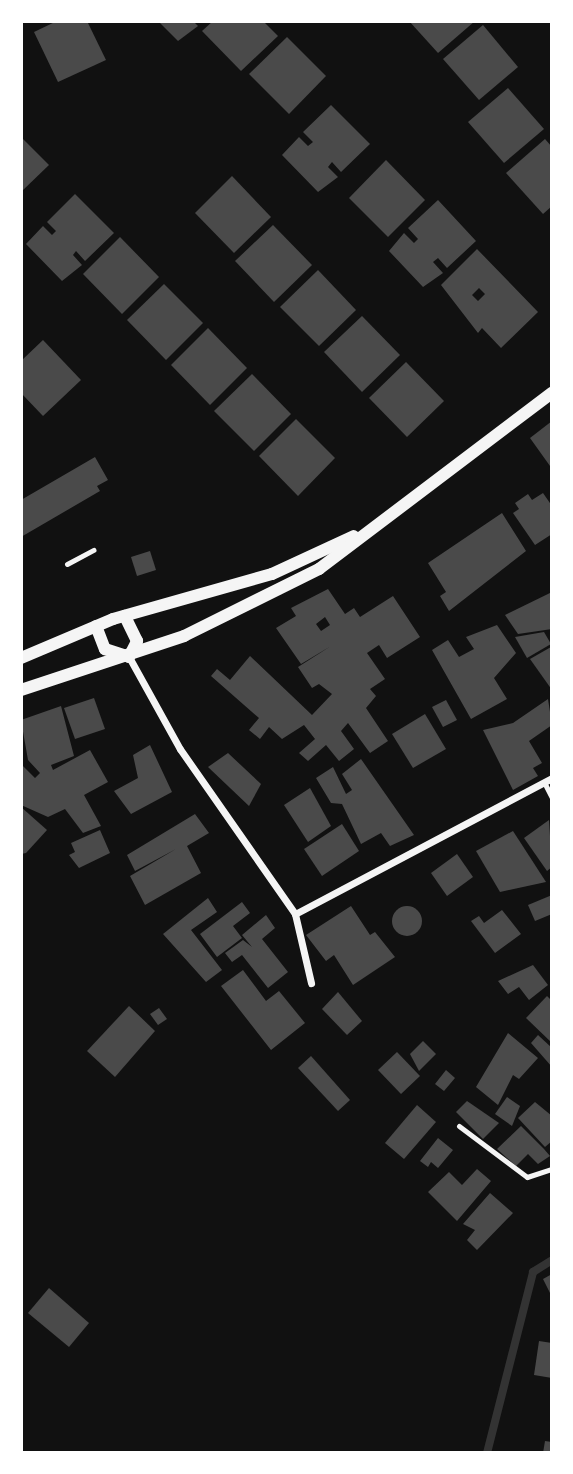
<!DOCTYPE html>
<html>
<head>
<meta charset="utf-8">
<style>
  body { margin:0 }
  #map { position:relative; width:573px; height:1474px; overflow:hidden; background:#111; font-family:"Fira Sans Condensed",sans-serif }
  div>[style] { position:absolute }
  .stream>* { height:8px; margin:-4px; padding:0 4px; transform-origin:4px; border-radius:4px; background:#333 }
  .building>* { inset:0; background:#4a4a4a }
  .round { border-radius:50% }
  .service>* { height:5px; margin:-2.5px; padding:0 2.5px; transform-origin:2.5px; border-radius:2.5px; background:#f5f5f5 }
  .minor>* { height:7px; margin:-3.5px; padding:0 3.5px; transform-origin:3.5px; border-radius:3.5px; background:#f5f5f5 }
  .tertiary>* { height:12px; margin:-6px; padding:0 6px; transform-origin:6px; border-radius:6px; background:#f5f5f5 }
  span { translate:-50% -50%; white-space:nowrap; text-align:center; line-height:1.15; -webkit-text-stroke:7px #fff; paint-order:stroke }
  .frame { position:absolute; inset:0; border:23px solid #fff; pointer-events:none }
</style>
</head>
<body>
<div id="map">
  <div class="stream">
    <div style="left:487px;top:1453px;width:187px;rotate:-75.7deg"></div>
    <div style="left:533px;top:1272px;width:22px;rotate:-32deg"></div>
  </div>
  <div class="building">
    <div style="clip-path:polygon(57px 21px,87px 21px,106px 60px,58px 82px,34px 32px)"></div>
    <div style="clip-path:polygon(158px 21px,193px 21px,198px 26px,178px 41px)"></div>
    <div style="clip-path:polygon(213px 21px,263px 21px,278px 36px,241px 71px,202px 31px)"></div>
    <div style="clip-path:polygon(409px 21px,475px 21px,438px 53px)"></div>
    <div style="clip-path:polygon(483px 25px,518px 67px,479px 100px,443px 59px)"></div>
    <div style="clip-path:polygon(287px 37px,326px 76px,289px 114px,249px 74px)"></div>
    <div style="clip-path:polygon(508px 88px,544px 129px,504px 163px,468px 122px)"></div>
    <div style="clip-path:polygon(331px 105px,370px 144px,341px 172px,332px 162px,328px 167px,338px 177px,318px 192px,282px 155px,299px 137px,308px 146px,313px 142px,303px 132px)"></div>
    <div style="clip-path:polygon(21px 137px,49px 165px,21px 192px)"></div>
    <div style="clip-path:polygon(545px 139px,552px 147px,552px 206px,543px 214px,506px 173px)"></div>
    <div style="clip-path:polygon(386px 160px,425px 200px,388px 237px,349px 198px)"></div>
    <div style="clip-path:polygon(232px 176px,271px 217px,234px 253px,195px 213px)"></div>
    <div style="clip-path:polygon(75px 194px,114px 233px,85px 261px,76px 251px,73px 255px,82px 265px,62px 281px,26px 244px,43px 226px,52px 235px,56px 231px,47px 222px)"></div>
    <div style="clip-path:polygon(438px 200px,476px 241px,447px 268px,438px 258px,433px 262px,443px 273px,423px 287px,389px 251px,404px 233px,414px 243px,418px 239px,408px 228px)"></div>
    <div style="clip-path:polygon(273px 225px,312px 265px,274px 302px,235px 261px)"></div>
    <div style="clip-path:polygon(120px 237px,159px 277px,122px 314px,83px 274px)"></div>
    <div style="clip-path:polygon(evenodd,477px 249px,538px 312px,501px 348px,482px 328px,478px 333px,441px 285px,477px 249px,479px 288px,485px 294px,478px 301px,472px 295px,479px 288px)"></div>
    <div style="clip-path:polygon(318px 270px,356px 310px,319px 346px,280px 307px)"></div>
    <div style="clip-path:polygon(164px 284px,203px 323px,166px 360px,127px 320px)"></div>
    <div style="clip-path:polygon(362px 316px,400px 355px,362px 392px,324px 352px)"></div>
    <div style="clip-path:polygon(208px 328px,247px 368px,210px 405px,171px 365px)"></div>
    <div style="clip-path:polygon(43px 340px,81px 380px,43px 416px,21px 393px,21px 361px)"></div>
    <div style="clip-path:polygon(406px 362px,444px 401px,407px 437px,369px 398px)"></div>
    <div style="clip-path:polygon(252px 374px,291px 414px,254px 451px,214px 411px)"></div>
    <div style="clip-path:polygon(296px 419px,335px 458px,298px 496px,259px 456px)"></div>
    <div style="clip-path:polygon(552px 421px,552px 465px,550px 466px,530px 438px)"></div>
    <div style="clip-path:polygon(95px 457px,108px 480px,97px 486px,100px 491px,21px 537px,21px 500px)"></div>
    <div style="clip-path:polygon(543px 493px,552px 506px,552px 534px,535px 545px,513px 513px,519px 509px,515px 503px,528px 494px,532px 500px)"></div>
    <div style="clip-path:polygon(502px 513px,526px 551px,449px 611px,440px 596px,446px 592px,428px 563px)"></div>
    <div style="clip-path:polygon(150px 551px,156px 570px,137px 576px,131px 557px)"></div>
    <div style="clip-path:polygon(evenodd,328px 589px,345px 614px,354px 608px,360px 617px,393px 596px,420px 637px,387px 658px,379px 645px,367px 653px,385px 679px,370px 689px,376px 696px,366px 708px,388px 741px,370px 753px,348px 723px,341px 731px,354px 749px,339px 761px,326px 745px,308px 761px,299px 753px,315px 739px,304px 725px,282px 739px,269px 727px,260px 739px,249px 730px,259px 718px,211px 676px,217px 669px,230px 680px,250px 656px,312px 715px,332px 694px,319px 684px,312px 688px,298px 667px,331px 646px,301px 664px,276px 628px,296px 616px,291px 608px,328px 589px,325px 617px,330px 625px,321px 631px,316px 624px,325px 617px)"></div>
    <div style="clip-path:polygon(552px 592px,552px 629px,518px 634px,505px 615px)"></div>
    <div style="clip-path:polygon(497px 625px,516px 653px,494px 678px,507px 699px,471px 719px,432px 650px,448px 640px,459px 657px,474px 649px,466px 637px)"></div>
    <div style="clip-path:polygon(544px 632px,551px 644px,527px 658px,515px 637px)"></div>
    <div style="clip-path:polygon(551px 647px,552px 650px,552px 690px,530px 659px)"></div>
    <div style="clip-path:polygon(94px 698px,105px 729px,75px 739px,64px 708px)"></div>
    <div style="clip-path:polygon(548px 699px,552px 725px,529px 741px,542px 763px,533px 768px,538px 776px,513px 790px,483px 730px,513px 723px)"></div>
    <div style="clip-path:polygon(446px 700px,457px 720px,443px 727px,432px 707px)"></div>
    <div style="clip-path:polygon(61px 706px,74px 756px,51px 765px,53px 770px,90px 750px,108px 782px,84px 795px,101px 826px,83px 833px,65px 809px,48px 817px,21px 805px,21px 764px,35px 778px,40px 773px,28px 760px,21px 720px)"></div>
    <div style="clip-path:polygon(425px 714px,446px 749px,413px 768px,392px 734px)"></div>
    <div style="clip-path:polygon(150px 745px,172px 792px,131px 814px,114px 791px,138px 778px,133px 755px)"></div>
    <div style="clip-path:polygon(228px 753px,261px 784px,249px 806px,208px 767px)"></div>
    <div style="clip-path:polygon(361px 759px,391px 802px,414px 835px,390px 846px,381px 833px,361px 844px,342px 804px,331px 803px,316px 778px,333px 767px,346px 794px,352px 790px,342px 774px)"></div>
    <div style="clip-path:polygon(310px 788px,331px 826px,308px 842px,284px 805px)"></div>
    <div style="clip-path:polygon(21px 807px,47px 830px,26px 853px,21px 854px)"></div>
    <div style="clip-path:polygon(195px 814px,209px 833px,187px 846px,201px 873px,145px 905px,130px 876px,176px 849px,135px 871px,127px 855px)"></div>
    <div style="clip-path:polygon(549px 820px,552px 867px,547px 871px,524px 838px)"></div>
    <div style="clip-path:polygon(342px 824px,359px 851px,322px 876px,304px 849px)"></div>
    <div style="clip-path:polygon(100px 830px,110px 853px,79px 868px,69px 855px,75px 852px,71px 843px)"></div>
    <div style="clip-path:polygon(513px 831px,546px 882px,500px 892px,476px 851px)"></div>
    <div style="clip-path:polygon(457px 854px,473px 877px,447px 896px,431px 873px)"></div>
    <div style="clip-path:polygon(552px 895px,552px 914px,535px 921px,528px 905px)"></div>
    <div style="clip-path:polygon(208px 898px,217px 912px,191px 930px,222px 970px,206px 982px,163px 934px)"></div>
    <div style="clip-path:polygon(242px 902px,250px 913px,233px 926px,242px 938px,217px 957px,200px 934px)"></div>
    <div style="clip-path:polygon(351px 906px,370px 935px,375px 932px,395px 957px,353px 985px,334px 955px,326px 961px,306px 935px)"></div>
    <div class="round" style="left:392px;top:906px;width:30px;height:30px"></div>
    <div style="clip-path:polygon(502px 910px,521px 934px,495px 953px,471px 921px,479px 916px,484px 923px)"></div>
    <div style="clip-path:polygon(266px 915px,275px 928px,262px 939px,288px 972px,268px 988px,242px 955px,232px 962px,225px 953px,243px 940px,252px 947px,242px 935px)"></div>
    <div style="clip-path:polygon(533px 965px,548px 985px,529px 1000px,519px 987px,508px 994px,498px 981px)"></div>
    <div style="clip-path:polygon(243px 970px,266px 1001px,279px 991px,305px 1023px,271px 1050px,221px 986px)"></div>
    <div style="clip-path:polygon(338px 992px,362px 1021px,347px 1035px,322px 1009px)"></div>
    <div style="clip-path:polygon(547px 996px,552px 1001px,552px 1043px,526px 1018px)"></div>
    <div style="clip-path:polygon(129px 1006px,155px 1031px,115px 1077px,87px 1051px)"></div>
    <div style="clip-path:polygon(159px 1008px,167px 1019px,158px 1025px,150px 1014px)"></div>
    <div style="clip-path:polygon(508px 1033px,538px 1058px,519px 1079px,513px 1075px,498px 1105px,476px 1087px)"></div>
    <div style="clip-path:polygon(538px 1035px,552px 1048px,552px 1067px,531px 1043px)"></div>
    <div style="clip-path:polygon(423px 1041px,436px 1054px,419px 1071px,410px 1054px)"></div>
    <div style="clip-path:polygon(397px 1052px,420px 1076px,401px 1094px,378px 1070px)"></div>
    <div style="clip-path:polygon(311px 1056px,350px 1100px,338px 1111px,298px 1068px)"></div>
    <div style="clip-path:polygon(446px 1070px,455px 1078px,444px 1091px,435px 1084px)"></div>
    <div style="clip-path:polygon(507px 1097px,520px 1106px,512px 1126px,495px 1114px)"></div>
    <div style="clip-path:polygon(467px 1101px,499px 1123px,483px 1139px,456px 1112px)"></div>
    <div style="clip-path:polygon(535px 1102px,552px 1116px,552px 1141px,545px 1147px,518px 1118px)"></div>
    <div style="clip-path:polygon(417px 1105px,436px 1122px,404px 1159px,385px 1143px)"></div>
    <div style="clip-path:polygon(521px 1126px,544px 1149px,550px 1156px,538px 1164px,528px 1154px,516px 1166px,497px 1149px)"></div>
    <div style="clip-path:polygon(438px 1138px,453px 1150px,438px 1168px,431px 1162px,428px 1167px,420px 1161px)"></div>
    <div style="clip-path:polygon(477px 1169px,491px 1181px,457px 1221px,428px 1192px,449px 1172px,462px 1185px)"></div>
    <div style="clip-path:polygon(490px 1193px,513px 1213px,477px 1250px,467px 1240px,475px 1230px,463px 1224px)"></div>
    <div style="clip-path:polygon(552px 1274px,552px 1297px,543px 1279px)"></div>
    <div style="clip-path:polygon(49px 1288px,89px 1323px,69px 1347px,28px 1313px)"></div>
    <div style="clip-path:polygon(539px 1341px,552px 1343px,552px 1378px,534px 1375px)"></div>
    <div style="clip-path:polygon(545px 1441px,552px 1442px,552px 1453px,543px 1453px)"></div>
  </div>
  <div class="service">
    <div style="left:67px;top:564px;width:30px;rotate:-28deg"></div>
    <div style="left:545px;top:784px;width:16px;rotate:63deg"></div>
    <div style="left:459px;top:1126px;width:85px;rotate:36.9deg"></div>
    <div style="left:527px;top:1177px;width:26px;rotate:-18deg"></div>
  </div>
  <div class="minor">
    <div style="left:129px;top:657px;width:105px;rotate:61deg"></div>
    <div style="left:180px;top:749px;width:201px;rotate:55.1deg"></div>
    <div style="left:295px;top:914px;width:71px;rotate:76.9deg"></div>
    <div style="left:295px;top:914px;width:291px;rotate:-27.9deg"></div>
  </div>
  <div class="tertiary">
    <div style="left:96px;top:626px;width:25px;rotate:69deg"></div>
    <div style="left:105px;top:649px;width:25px;rotate:18deg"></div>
    <div style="left:129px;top:657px;width:18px;rotate:-63deg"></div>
    <div style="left:137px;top:641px;width:28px;rotate:-116deg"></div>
    <div style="left:21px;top:658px;width:100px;rotate:-23deg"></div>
    <div style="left:113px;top:619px;width:165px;rotate:-15.8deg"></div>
    <div style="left:272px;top:574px;width:90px;rotate:-24.9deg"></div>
    <div style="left:21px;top:690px;width:172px;rotate:-18.3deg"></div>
    <div style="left:184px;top:636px;width:151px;rotate:-26.4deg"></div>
    <div style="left:319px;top:569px;width:292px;rotate:-37.1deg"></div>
  </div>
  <div class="frame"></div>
</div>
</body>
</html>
